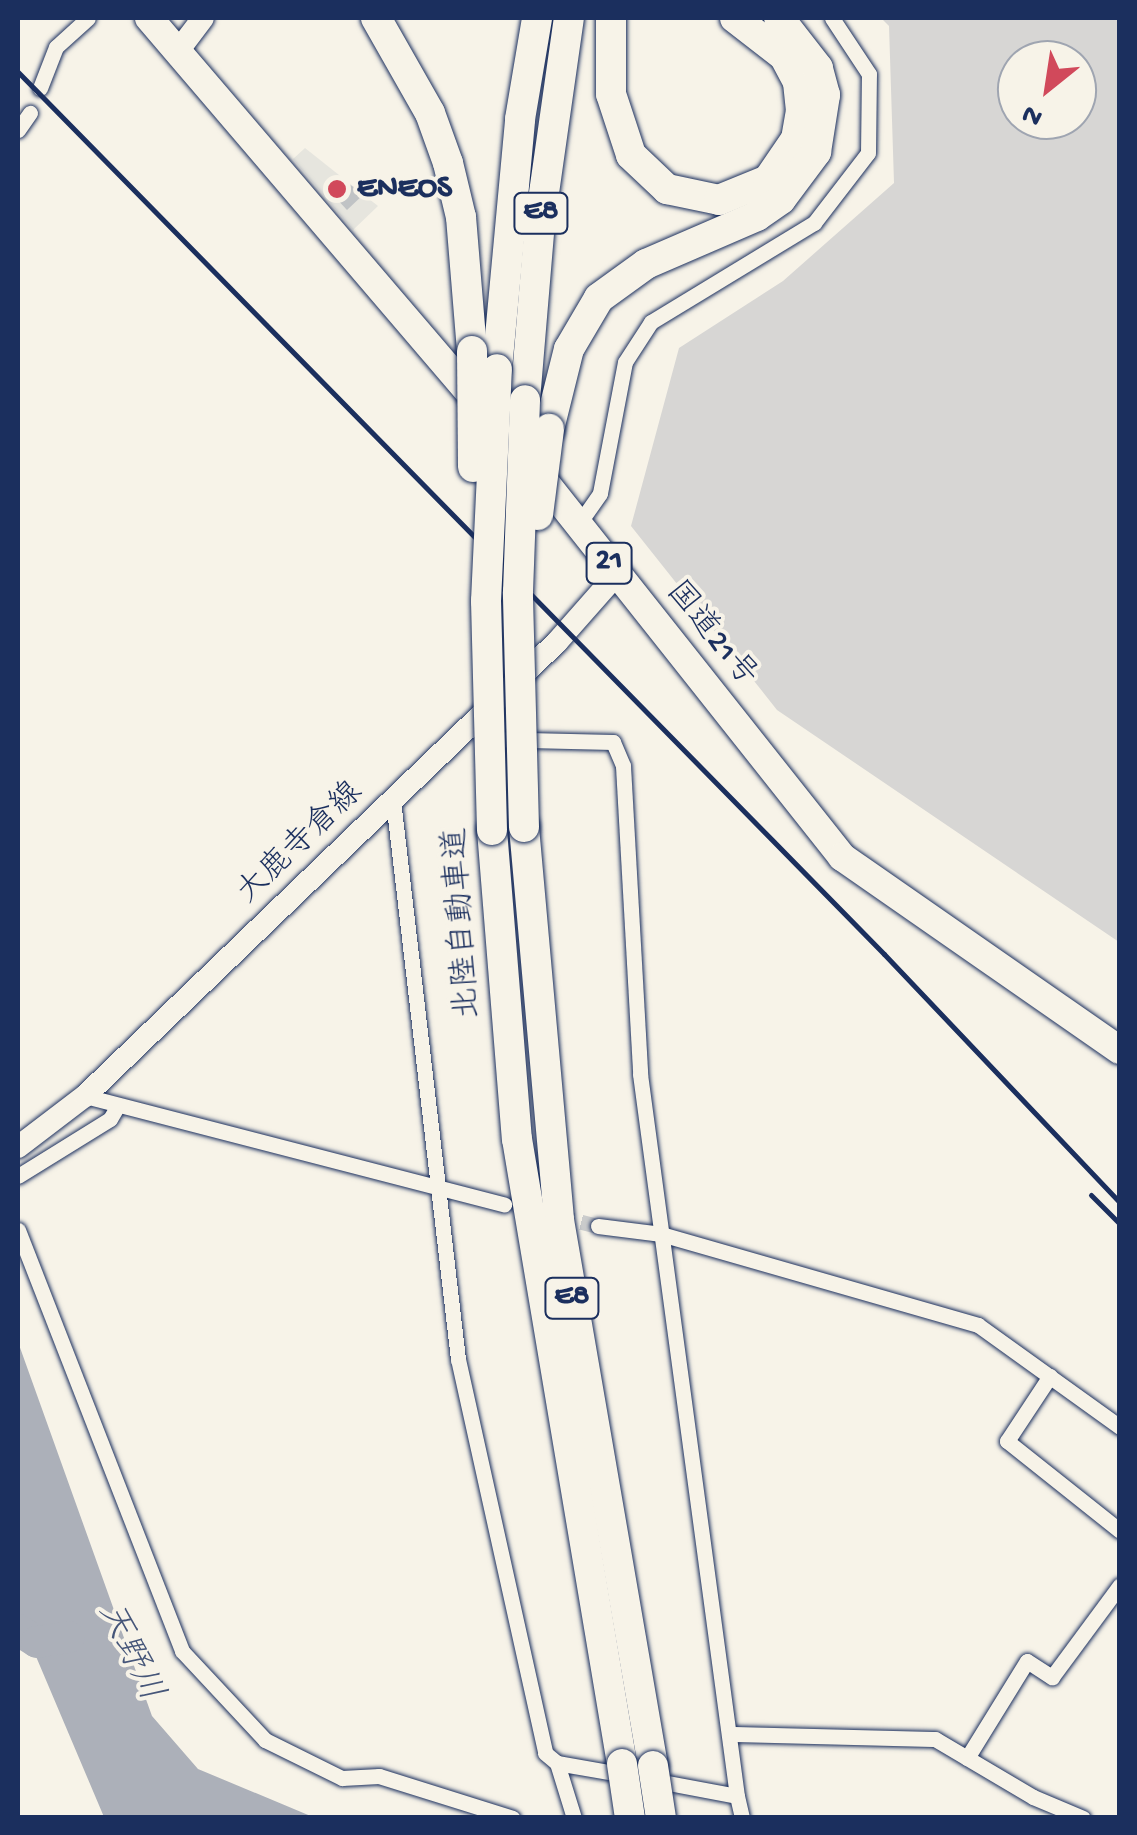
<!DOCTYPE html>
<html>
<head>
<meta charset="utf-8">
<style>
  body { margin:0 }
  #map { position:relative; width:1137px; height:1835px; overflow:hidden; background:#f7f3e8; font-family:"Gochi Hand","Klee One",sans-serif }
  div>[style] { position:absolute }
  .built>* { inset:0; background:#e6e5de }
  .green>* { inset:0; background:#d7d6d4 }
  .water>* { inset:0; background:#acb0b9 }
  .river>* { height:32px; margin:-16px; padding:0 16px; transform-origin:16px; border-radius:16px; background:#acb0b9 }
  .building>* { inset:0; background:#c0c3c5 }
  .minor-tunnel>* { height:15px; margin-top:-7.5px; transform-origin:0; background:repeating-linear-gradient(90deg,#cbcccc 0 15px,transparent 0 23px) }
  .roads { filter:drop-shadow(0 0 2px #1b2f5e) drop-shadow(0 0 2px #1b2f5e) }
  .minor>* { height:15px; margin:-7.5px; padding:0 7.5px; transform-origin:7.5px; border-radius:7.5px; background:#f7f3e8 }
  .secondary>* { height:22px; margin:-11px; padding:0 11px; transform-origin:11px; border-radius:11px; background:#f7f3e8 }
  .trunk>* { height:28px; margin:-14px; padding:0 14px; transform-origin:14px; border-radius:14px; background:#f7f3e8 }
  .motorway>* { height:30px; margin:-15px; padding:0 15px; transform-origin:15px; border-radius:15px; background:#f7f3e8 }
  .rail>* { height:5px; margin:-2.5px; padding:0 2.5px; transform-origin:2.5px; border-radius:2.5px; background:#1b2f5e }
  .bridges { filter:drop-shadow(0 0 2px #1b2f5e) drop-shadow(0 0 2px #1b2f5e) }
  .motorway-bridge>* { height:30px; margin:-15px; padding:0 15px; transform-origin:15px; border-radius:15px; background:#f7f3e8 }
  .dots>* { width:28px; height:28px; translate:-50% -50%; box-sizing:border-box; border:5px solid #f7f3e8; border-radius:50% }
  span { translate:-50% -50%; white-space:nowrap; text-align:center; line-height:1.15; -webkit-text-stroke:8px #f7f3e8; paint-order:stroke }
  .shield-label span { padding:2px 8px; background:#f7f3e8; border:2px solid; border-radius:8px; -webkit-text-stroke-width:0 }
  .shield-label { font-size:30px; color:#1b2f5e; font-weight:700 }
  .poi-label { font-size:32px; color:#1b2f5e; font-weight:700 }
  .left { translate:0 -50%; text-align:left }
  .street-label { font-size:32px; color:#1b2f5e }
  .water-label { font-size:35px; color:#465679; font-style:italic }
  .frame { position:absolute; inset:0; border:20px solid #1b2f5e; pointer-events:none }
  .north { position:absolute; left:997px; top:40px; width:100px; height:100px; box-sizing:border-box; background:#f7f3e8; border:2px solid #9fa5b1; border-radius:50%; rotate:210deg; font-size:28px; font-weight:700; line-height:40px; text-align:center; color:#1b2f5e }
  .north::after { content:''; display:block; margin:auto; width:35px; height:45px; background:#d1495b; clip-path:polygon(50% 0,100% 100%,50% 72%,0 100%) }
</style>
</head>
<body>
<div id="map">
  <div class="built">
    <div style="clip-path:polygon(305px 148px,378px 206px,353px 230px,293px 159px)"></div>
  </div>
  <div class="green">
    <div style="clip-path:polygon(evenodd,881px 18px,1119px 18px,1119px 942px,777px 710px,631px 526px,679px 348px,783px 281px,894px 183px,889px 26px,881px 18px,1017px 60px,1077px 60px,1077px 120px,1017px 120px,1017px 60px)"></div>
  </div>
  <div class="water">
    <div style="clip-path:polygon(18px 1342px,152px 1716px,198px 1769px,313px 1817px,104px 1817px,18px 1614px)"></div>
  </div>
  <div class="river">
    <div style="left:18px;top:1630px;width:22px;rotate:32deg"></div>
    <div style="left:37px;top:1642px;width:32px;rotate:-9deg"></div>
  </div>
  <div class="building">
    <div style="clip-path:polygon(349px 184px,364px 194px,347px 210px,335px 197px)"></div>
  </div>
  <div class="minor-tunnel">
    <div style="left:559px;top:1216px;width:40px;rotate:14.4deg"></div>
  </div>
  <div class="roads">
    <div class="minor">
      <div style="left:40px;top:88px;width:44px;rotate:-68.7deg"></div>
      <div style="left:56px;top:47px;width:43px;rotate:-42.2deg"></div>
      <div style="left:18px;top:130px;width:21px;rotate:-55deg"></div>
      <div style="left:580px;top:522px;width:35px;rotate:-55deg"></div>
      <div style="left:600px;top:493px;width:133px;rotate:-79.2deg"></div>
      <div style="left:625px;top:362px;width:48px;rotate:-57deg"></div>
      <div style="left:651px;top:322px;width:191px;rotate:-31.3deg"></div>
      <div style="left:814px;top:223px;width:88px;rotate:-52.4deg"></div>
      <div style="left:868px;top:153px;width:79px;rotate:-89.3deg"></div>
      <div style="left:869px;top:74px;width:67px;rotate:-123.5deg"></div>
      <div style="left:485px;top:739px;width:128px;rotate:1.3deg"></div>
      <div style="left:613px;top:742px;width:26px;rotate:67deg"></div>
      <div style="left:623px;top:766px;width:308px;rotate:86.8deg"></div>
      <div style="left:640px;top:1074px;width:728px;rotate:82.35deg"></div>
      <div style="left:393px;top:800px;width:563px;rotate:83.37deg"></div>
      <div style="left:458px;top:1359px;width:403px;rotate:77.5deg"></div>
      <div style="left:545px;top:1753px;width:16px;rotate:40deg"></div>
      <div style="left:85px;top:1096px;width:433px;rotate:14.5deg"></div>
      <div style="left:18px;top:1176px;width:108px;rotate:-31.8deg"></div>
      <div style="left:110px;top:1119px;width:16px;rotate:-60deg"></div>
      <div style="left:598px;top:1226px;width:64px;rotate:7.2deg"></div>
      <div style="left:661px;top:1234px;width:330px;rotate:16deg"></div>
      <div style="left:978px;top:1325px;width:175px;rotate:35.7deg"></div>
      <div style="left:18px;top:1230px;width:452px;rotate:68.7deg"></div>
      <div style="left:182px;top:1651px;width:122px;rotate:47deg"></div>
      <div style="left:265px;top:1740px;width:86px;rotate:26.3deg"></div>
      <div style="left:342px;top:1778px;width:37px;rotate:-3deg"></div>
      <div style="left:379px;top:1776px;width:140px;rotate:17.4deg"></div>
      <div style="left:1050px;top:1376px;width:78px;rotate:123.5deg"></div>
      <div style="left:1007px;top:1441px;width:144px;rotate:38.5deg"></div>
      <div style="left:732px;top:1734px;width:203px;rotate:1.4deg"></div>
      <div style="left:935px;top:1739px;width:114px;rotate:30.6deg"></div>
      <div style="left:1033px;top:1797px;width:54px;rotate:22.8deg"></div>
      <div style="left:967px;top:1758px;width:114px;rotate:-58.3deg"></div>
      <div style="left:1027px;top:1661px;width:30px;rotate:33deg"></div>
      <div style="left:1052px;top:1677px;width:114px;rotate:-53.5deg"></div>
      <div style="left:652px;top:1780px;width:86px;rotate:10.7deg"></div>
      <div style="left:737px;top:1796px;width:23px;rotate:77deg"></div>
      <div style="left:574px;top:1818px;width:58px;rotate:-107.2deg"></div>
      <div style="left:557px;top:1763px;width:69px;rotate:10deg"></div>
    </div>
    <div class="secondary">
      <div style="left:178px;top:51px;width:41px;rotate:-52.9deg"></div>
      <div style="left:18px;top:1147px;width:84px;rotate:-37.3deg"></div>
      <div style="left:85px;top:1096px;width:655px;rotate:-43.89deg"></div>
      <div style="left:557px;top:642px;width:91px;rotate:-48.6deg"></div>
    </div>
    <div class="trunk">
      <div style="left:149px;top:18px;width:508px;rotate:49.47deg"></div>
      <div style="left:533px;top:467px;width:498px;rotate:51.6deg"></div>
      <div style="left:842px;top:857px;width:338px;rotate:34.8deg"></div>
    </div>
    <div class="motorway">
      <div style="left:376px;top:18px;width:109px;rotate:60.4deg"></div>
      <div style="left:430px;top:113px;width:53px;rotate:70.2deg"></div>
      <div style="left:448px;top:163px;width:56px;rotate:76.5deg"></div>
      <div style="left:461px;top:217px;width:134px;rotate:85.3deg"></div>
      <div style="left:611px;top:18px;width:76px;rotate:90deg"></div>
      <div style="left:611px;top:94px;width:64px;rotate:71.8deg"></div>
      <div style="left:631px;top:155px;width:50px;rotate:43.4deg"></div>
      <div style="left:667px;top:189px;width:53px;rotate:11.9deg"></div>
      <div style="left:719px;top:200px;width:53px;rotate:-22.2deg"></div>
      <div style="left:768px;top:180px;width:50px;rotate:-55.7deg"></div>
      <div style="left:796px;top:139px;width:28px;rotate:-80deg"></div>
      <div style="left:801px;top:111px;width:29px;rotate:-96deg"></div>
      <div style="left:798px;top:82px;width:30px;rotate:-118deg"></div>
      <div style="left:784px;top:56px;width:62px;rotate:-142.2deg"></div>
      <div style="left:497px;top:369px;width:251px;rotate:-84.7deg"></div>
      <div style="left:520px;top:119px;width:102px;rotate:-80.4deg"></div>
      <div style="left:525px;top:400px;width:180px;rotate:-85.2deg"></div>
      <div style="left:540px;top:221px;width:205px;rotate:-81.9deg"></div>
      <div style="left:549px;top:429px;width:82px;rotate:-76deg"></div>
      <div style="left:569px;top:349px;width:59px;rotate:-59.5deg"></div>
      <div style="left:599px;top:298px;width:58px;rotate:-35.9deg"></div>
      <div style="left:646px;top:264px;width:121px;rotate:-23.4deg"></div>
      <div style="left:757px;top:216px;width:29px;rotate:-35deg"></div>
      <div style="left:781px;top:199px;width:59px;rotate:-53.3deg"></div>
      <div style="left:816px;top:152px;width:58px;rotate:-81deg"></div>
      <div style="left:825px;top:95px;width:28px;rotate:-105deg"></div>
      <div style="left:818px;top:68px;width:63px;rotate:-128deg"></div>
      <div style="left:524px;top:827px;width:395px;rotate:84.9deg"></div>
      <div style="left:559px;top:1220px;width:554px;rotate:80.23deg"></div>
      <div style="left:492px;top:830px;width:310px;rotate:85.4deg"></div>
      <div style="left:517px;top:1139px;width:634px;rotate:80.46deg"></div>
    </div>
  </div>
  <div class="rail">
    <div style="left:18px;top:72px;width:1236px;rotate:45.52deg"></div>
    <div style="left:884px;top:954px;width:343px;rotate:46.5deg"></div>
    <div style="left:1091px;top:1195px;width:41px;rotate:45deg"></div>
  </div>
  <div class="bridges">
    <div class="motorway-bridge">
      <div style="left:472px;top:351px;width:116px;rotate:89.5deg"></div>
      <div style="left:538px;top:515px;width:87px;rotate:-82.7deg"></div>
      <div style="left:524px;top:827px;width:235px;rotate:-91.5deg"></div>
      <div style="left:518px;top:592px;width:192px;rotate:-87.9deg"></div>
      <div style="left:492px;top:830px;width:229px;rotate:-91.5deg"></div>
      <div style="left:486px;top:601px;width:232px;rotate:-87.3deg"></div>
      <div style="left:622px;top:1764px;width:55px;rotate:81.6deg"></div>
      <div style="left:653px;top:1766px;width:53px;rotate:81.3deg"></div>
    </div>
  </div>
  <div class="dots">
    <div style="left:337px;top:189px;background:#d1495b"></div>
  </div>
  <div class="shield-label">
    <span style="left:541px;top:213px">E8</span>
    <span style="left:609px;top:563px">21</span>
    <span style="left:572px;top:1298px">E8</span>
  </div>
  <div class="poi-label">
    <span class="left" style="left:357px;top:189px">ENEOS</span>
  </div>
  <div class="street-label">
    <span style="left:710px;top:635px;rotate:51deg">国道21号</span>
    <span style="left:301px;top:844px;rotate:-44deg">大鹿寺倉線</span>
    <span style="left:464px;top:923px;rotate:-94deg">北陸自動車道</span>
  </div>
  <div class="water-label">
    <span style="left:128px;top:1653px;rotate:64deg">天野川</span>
  </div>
  <div class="frame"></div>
  <div class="north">N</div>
</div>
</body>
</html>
